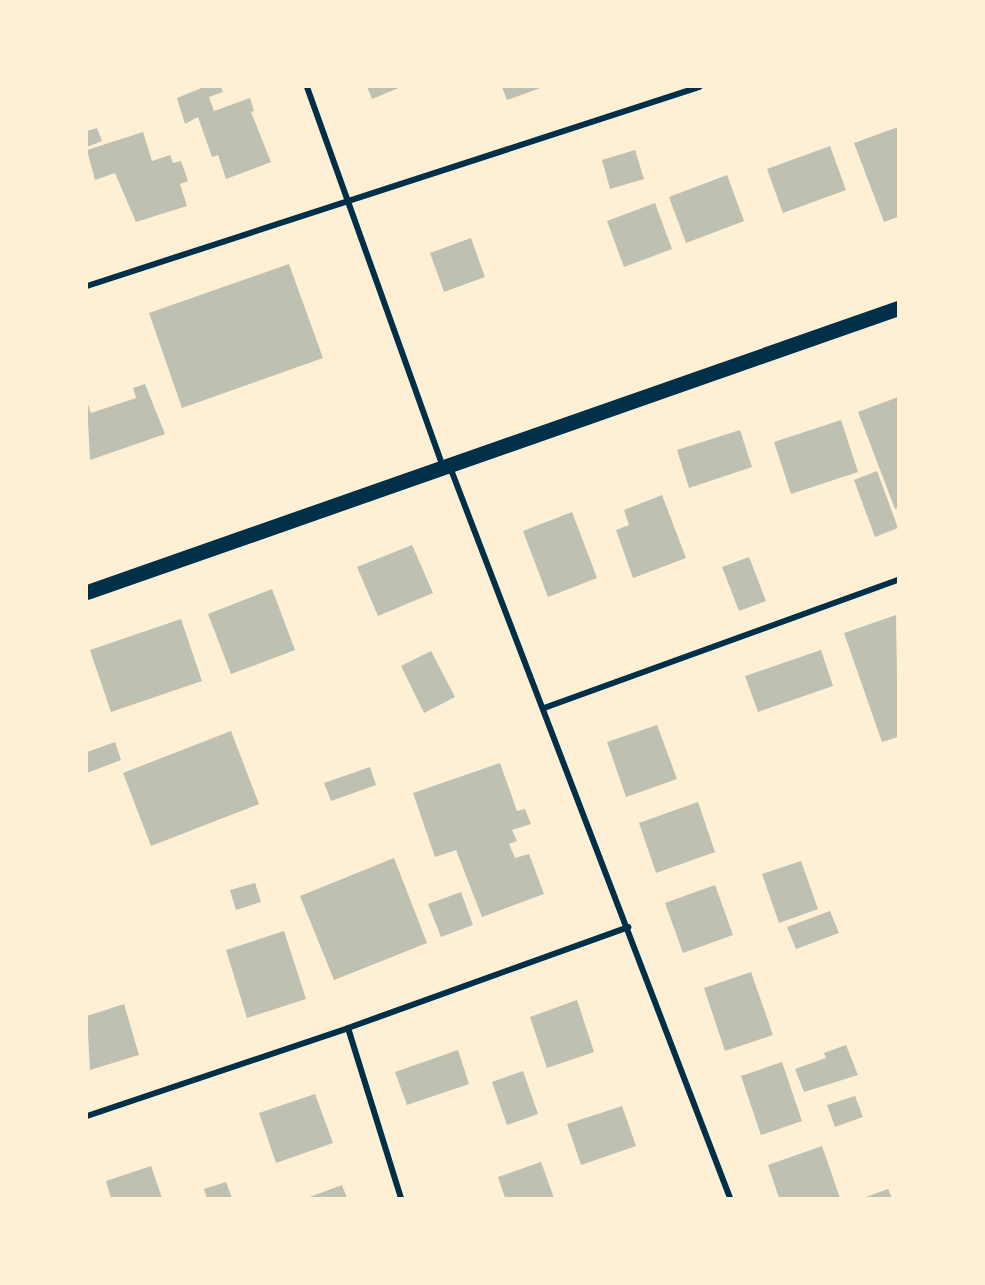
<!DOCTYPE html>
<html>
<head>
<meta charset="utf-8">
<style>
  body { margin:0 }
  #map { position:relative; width:985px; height:1285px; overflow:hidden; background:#fdf0d5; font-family:"Fira Sans Condensed",sans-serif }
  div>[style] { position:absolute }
  .building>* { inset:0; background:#bec0b2 }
  .minor>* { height:6px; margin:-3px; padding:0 3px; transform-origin:3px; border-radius:3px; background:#003049 }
  .primary>* { height:15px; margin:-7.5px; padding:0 7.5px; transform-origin:7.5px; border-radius:7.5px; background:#003049 }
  span { translate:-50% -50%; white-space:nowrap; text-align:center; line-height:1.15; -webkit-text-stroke:4.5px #fdf0d5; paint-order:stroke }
  .frame { position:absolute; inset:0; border:88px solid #fdf0d5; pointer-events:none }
</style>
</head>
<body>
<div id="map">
  <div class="building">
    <div style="clip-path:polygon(204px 87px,221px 87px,223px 92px,209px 97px,214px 111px,250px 98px,254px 111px,251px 112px,271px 162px,226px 179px,218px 155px,212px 157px,198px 117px,185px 124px,177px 98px)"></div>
    <div style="clip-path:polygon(367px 87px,401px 87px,372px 99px)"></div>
    <div style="clip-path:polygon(502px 87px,543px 87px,507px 100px)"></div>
    <div style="clip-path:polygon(898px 127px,898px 217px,884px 222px,854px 143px)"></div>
    <div style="clip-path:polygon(97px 128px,102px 141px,87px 147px,87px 131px)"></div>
    <div style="clip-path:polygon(143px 132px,152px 161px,170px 155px,173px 163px,181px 161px,188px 181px,180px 184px,187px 206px,136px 222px,115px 173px,95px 180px,87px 150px)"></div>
    <div style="clip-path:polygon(830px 146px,846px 190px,783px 213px,767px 169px)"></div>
    <div style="clip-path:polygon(635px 150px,644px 179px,610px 189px,602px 160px)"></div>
    <div style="clip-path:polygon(727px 175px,744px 221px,686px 243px,669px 197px)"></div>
    <div style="clip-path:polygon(655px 203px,672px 249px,624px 267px,607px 221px)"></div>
    <div style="clip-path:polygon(471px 238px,485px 277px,444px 292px,430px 253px)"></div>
    <div style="clip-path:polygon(289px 264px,323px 358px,182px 408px,149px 313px)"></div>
    <div style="clip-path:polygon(145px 384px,165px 434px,90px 460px,87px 402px,91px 413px,136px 398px,133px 388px)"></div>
    <div style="clip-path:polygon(898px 397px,898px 508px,895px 509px,858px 412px)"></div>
    <div style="clip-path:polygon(841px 420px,858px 472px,791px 494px,774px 442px)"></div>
    <div style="clip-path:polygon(740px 430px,752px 467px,689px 488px,677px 450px)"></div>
    <div style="clip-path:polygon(877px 471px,898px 528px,875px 537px,854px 480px)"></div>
    <div style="clip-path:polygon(662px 495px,686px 558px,633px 578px,616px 530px,629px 525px,624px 510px)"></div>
    <div style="clip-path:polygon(572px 512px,597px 578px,548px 597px,523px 531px)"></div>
    <div style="clip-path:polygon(412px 545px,433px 593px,378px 616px,357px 567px)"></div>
    <div style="clip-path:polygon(749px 557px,766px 601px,739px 611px,722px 567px)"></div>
    <div style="clip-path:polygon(272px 589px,295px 650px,231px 674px,208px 614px)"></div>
    <div style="clip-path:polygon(896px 615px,898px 737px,882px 742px,844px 633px)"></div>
    <div style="clip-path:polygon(181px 619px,202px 681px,111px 712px,90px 650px)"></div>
    <div style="clip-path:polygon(821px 650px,833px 686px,758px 712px,745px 676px)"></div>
    <div style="clip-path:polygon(431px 651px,455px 697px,424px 713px,401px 666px)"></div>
    <div style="clip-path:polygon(657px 725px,677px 779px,626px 797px,607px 742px)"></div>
    <div style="clip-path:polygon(231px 731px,259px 804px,151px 846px,123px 773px)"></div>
    <div style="clip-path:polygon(115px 742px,121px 760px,87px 773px,87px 752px)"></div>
    <div style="clip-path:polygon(500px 763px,517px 811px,525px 809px,531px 824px,512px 830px,517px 841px,509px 844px,515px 858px,529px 854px,544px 894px,482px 917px,456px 850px,435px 857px,413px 793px)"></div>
    <div style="clip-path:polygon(370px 767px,376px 785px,331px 801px,324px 783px)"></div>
    <div style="clip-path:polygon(698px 802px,715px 852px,656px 873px,639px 823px)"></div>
    <div style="clip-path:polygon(394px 858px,427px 943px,334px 980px,300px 896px)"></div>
    <div style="clip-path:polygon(801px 861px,818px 909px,779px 923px,762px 874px)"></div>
    <div style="clip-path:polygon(255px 883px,261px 902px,236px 910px,230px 890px)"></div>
    <div style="clip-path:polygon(715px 885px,733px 935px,683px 953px,665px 903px)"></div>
    <div style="clip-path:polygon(461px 892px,473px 925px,441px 937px,428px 904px)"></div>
    <div style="clip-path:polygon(830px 911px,839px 933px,796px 949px,787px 927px)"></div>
    <div style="clip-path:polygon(284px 931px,306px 999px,247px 1018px,226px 950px)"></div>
    <div style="clip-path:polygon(751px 972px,773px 1035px,725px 1051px,704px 988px)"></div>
    <div style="clip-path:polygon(577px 1000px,594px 1052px,547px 1068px,530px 1017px)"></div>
    <div style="clip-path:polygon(124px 1004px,139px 1055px,90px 1070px,87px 1016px)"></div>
    <div style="clip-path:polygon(846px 1045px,858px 1075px,804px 1092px,795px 1069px,826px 1058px,824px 1053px)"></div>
    <div style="clip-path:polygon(458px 1050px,469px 1084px,407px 1105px,395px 1072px)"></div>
    <div style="clip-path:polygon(782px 1062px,802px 1121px,761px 1135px,741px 1076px)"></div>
    <div style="clip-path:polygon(523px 1071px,538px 1114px,507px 1125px,492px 1082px)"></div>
    <div style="clip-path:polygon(315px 1094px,333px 1143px,276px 1163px,259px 1113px)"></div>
    <div style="clip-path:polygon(855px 1096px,863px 1117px,835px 1127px,827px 1105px)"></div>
    <div style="clip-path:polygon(622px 1106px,636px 1146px,581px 1165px,567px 1124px)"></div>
    <div style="clip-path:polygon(822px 1146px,840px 1198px,779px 1198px,768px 1165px)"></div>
    <div style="clip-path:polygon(541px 1162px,554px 1198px,505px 1198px,498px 1177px)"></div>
    <div style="clip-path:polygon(151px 1166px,162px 1198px,111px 1198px,106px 1181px)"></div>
    <div style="clip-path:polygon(226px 1182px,232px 1198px,207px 1198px,204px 1189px)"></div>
    <div style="clip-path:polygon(342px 1185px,347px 1198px,307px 1198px)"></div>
    <div style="clip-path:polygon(888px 1189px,892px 1198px,863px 1198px)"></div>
  </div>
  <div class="minor">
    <div style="left:307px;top:87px;width:403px;rotate:70.3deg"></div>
    <div style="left:87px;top:286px;width:644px;rotate:-18.01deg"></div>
    <div style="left:450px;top:467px;width:783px;rotate:69.04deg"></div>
    <div style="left:544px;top:708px;width:376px;rotate:-19.9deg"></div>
    <div style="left:348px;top:1028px;width:178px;rotate:72.7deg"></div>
    <div style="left:87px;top:1116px;width:275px;rotate:-18.6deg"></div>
    <div style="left:348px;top:1028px;width:298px;rotate:-19.8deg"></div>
  </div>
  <div class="primary">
    <div style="left:87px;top:592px;width:859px;rotate:-19.3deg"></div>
  </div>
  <div class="frame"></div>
</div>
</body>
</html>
